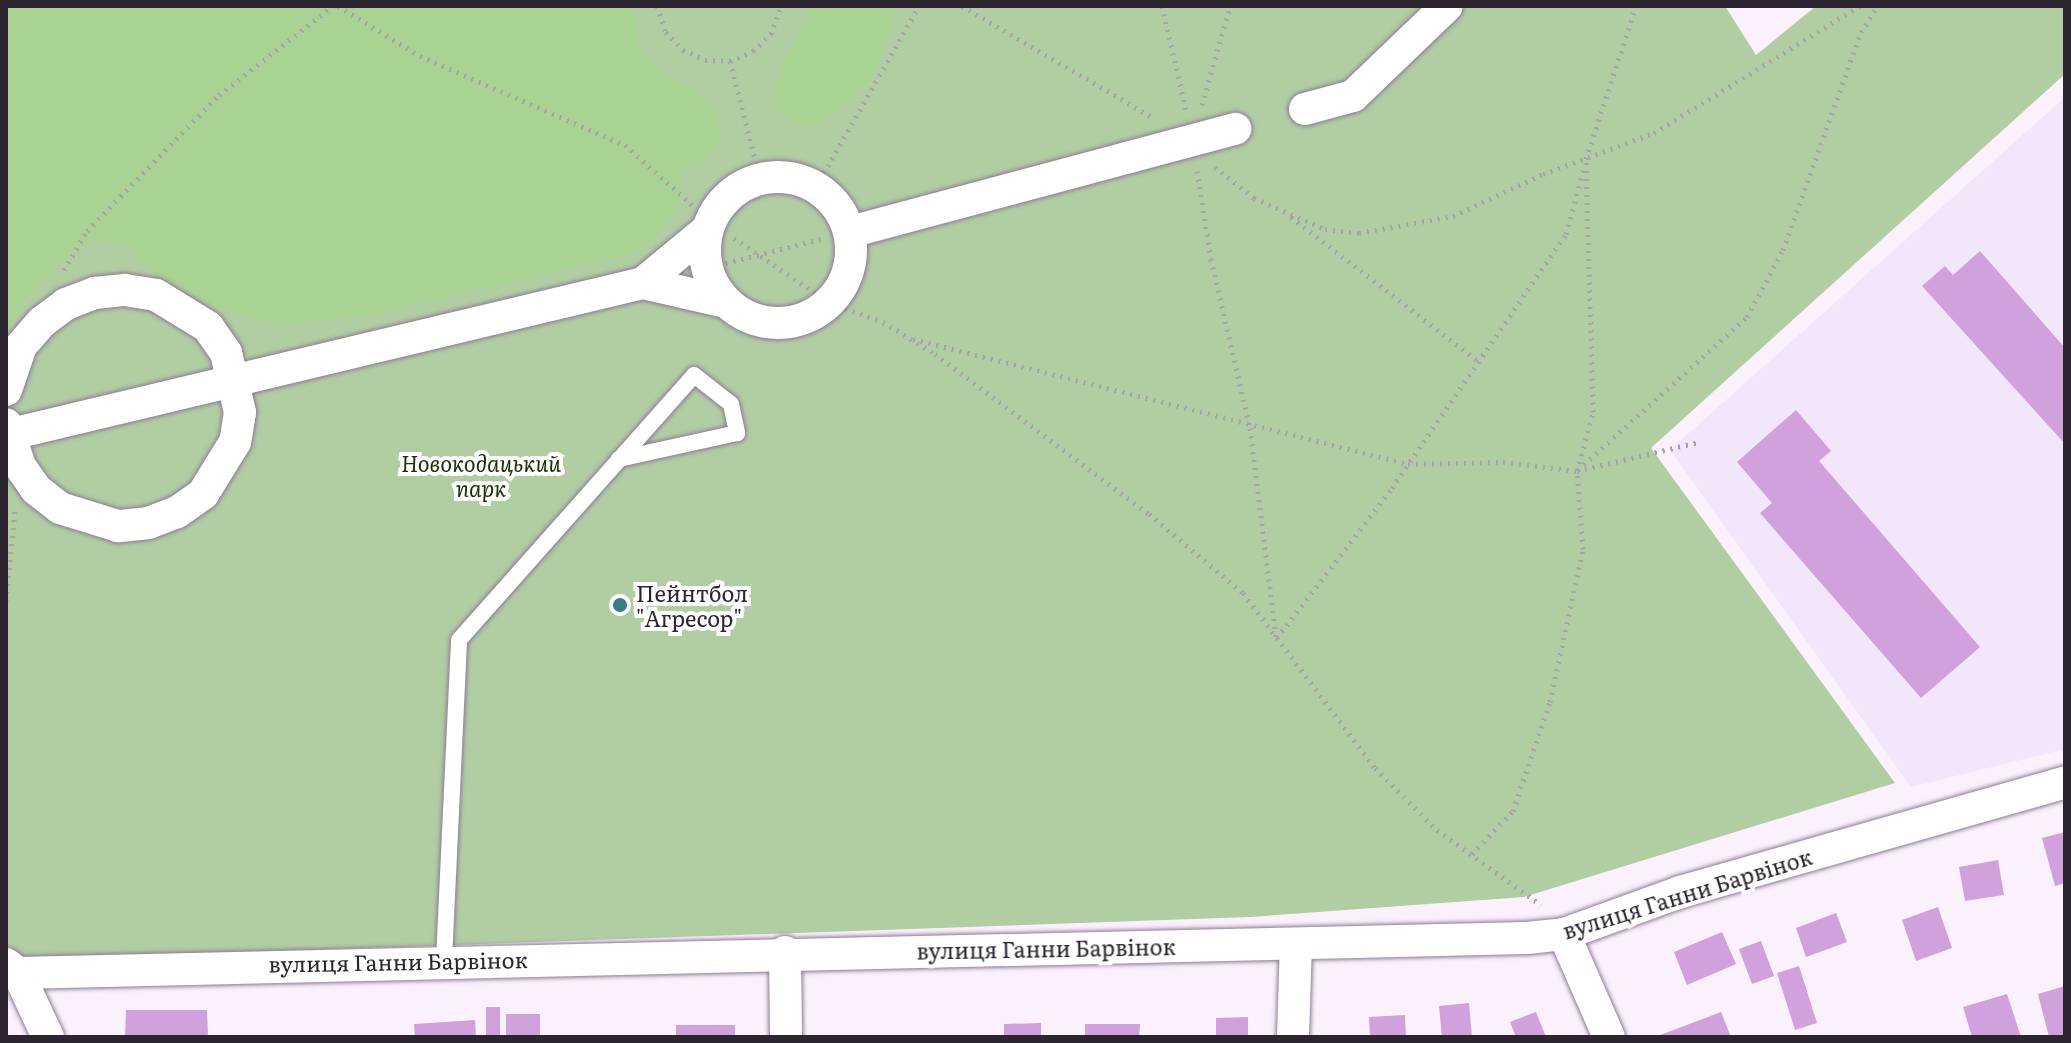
<!DOCTYPE html>
<html>
<head>
<meta charset="utf-8">
<style>
  body { margin:0 }
  #map { position:relative; width:2071px; height:1043px; overflow:hidden; background:#fbf1fd; font-family:Literata,serif }
  div>[style] { position:absolute }
  .medical>* { inset:0; background:#f2e6fa }
  .green>* { inset:0; background:#b1cea3 }
  .forest>* { inset:0; background:#a9d393 }
  .building>* { inset:0; background:#d0a1dc }
  .path>* { height:5px; margin-top:-2.5px; transform-origin:0; background:repeating-linear-gradient(90deg,#aaa1ac 0 2px,transparent 0 8px) }
  .roads { filter:drop-shadow(0 0 2px #907b96) drop-shadow(0 0 2px #907b96) }
  .lane>* { height:16px; margin:-8px; padding:0 8px; transform-origin:8px; border-radius:8px; background:#fff }
  .street>* { height:32px; margin:-16px; padding:0 16px; transform-origin:16px; border-radius:16px; background:#fff }
  .street>.ring { margin:-16px; padding:0; box-sizing:content-box; background:none; border:32px solid #fff; border-radius:50% }
  .dots>* { width:22px; height:22px; translate:-50% -50%; box-sizing:border-box; border:4px solid #fff; border-radius:50% }
  span { translate:-50% -50%; white-space:nowrap; text-align:center; line-height:1.15; -webkit-text-stroke:8px #fff; paint-order:stroke }
  .park-label { font-size:22px; color:#193306; font-style:italic }
  .poi-label { font-size:22px; color:#2c242f }
  .left { translate:0 -50%; text-align:left }
  .street-label { font-size:22px; color:#2c242f }
  .frame { position:absolute; inset:0; border:8px solid #2c242f; pointer-events:none }
</style>
</head>
<body>
<div id="map">
  <div class="medical">
    <div style="clip-path:polygon(2065px 97px,2065px 749px,1911px 787px,1670px 450px)"></div>
  </div>
  <div class="green">
    <div style="clip-path:polygon(6px 6px,1725px 6px,1756px 55px,1816px 6px,2065px 6px,2065px 74px,1651px 448px,1895px 783px,1524px 897px,1250px 917px,25px 960px,6px 945px)"></div>
  </div>
  <div class="forest">
    <div style="clip-path:polygon(6px 6px,633px 6px,637px 44px,658px 70px,690px 87px,715px 109px,722px 139px,705px 164px,689px 166px,679px 178px,682px 193px,675px 214px,654px 238px,627px 254px,368px 316px,284px 324px,250px 319px,204px 302px,159px 280px,124px 244px,93px 240px,55px 266px,25px 300px,6px 333px)"></div>
    <div style="clip-path:polygon(815px 6px,897px 6px,871px 81px,824px 122px,809px 127px,780px 114px,774px 99px,782px 65px)"></div>
  </div>
  <div class="building">
    <div style="clip-path:polygon(1980px 251px,2065px 348px,2065px 444px,1922px 286px,1945px 266px,1953px 275px)"></div>
    <div style="clip-path:polygon(1796px 410px,1831px 451px,1819px 461px,1980px 647px,1921px 698px,1760px 513px,1772px 503px,1737px 462px)"></div>
    <div style="clip-path:polygon(2065px 832px,2065px 883px,2055px 886px,2042px 838px)"></div>
    <div style="clip-path:polygon(1998px 860px,2004px 895px,1965px 901px,1959px 867px)"></div>
    <div style="clip-path:polygon(1938px 907px,1952px 948px,1916px 961px,1902px 920px)"></div>
    <div style="clip-path:polygon(1836px 913px,1847px 942px,1806px 957px,1796px 928px)"></div>
    <div style="clip-path:polygon(1722px 932px,1736px 964px,1687px 985px,1674px 952px)"></div>
    <div style="clip-path:polygon(1761px 941px,1774px 976px,1752px 984px,1739px 949px)"></div>
    <div style="clip-path:polygon(1799px 966px,1817px 1023px,1795px 1030px,1777px 973px)"></div>
    <div style="clip-path:polygon(2065px 986px,2065px 1037px,2049px 1037px,2038px 994px)"></div>
    <div style="clip-path:polygon(2007px 994px,2021px 1037px,1972px 1037px,1963px 1007px)"></div>
    <div style="clip-path:polygon(1469px 1003px,1472px 1037px,1442px 1037px,1439px 1006px)"></div>
    <div style="clip-path:polygon(486px 1007px,500px 1007px,500px 1037px,486px 1037px)"></div>
    <div style="clip-path:polygon(126px 1010px,207px 1010px,208px 1037px,125px 1037px)"></div>
    <div style="clip-path:polygon(1536px 1012px,1546px 1037px,1516px 1037px,1510px 1022px)"></div>
    <div style="clip-path:polygon(1721px 1012px,1731px 1037px,1655px 1037px)"></div>
    <div style="clip-path:polygon(506px 1014px,540px 1014px,540px 1037px,506px 1037px)"></div>
    <div style="clip-path:polygon(1405px 1015px,1406px 1037px,1370px 1037px,1369px 1017px)"></div>
    <div style="clip-path:polygon(1248px 1017px,1248px 1037px,1216px 1037px,1216px 1018px)"></div>
    <div style="clip-path:polygon(475px 1020px,476px 1037px,415px 1037px,414px 1024px)"></div>
    <div style="clip-path:polygon(1041px 1023px,1041px 1037px,1004px 1037px,1004px 1024px)"></div>
    <div style="clip-path:polygon(1085px 1024px,1140px 1024px,1139px 1037px,1085px 1037px)"></div>
    <div style="clip-path:polygon(676px 1025px,735px 1025px,735px 1037px,676px 1037px)"></div>
  </div>
  <div class="path">
    <div style="left:338px;top:6px;width:96px;rotate:31.4deg"></div>
    <div style="left:420px;top:56px;width:223px;rotate:23.5deg"></div>
    <div style="left:625px;top:145px;width:90px;rotate:41.8deg"></div>
    <div style="left:657px;top:6px;width:28px;rotate:71deg"></div>
    <div style="left:666px;top:32px;width:25px;rotate:47deg"></div>
    <div style="left:683px;top:50px;width:24px;rotate:24deg"></div>
    <div style="left:705px;top:60px;width:25px;rotate:2deg"></div>
    <div style="left:730px;top:61px;width:25px;rotate:-23deg"></div>
    <div style="left:753px;top:51px;width:25px;rotate:-43deg"></div>
    <div style="left:771px;top:34px;width:30px;rotate:-70deg"></div>
    <div style="left:962px;top:6px;width:224px;rotate:30.3deg"></div>
    <div style="left:1162px;top:6px;width:107px;rotate:77deg"></div>
    <div style="left:730px;top:61px;width:122px;rotate:75.7deg"></div>
    <div style="left:1202px;top:105px;width:103px;rotate:-74.2deg"></div>
    <div style="left:1215px;top:167px;width:50px;rotate:38.5deg"></div>
    <div style="left:1197px;top:171px;width:89px;rotate:81deg"></div>
    <div style="left:1211px;top:259px;width:173px;rotate:77deg"></div>
    <div style="left:1250px;top:428px;width:212px;rotate:82.9deg"></div>
    <div style="left:816px;top:187px;width:208px;rotate:-60.4deg"></div>
    <div style="left:1254px;top:198px;width:77px;rotate:23.6deg"></div>
    <div style="left:1325px;top:229px;width:34px;rotate:7deg"></div>
    <div style="left:1359px;top:233px;width:96px;rotate:-10.3deg"></div>
    <div style="left:1453px;top:216px;width:99px;rotate:-25deg"></div>
    <div style="left:1543px;top:174px;width:118px;rotate:-20.3deg"></div>
    <div style="left:1654px;top:133px;width:242px;rotate:-31.7deg"></div>
    <div style="left:1291px;top:217px;width:235px;rotate:37.6deg"></div>
    <div style="left:734px;top:238px;width:116px;rotate:34.1deg"></div>
    <div style="left:830px;top:303px;width:56px;rotate:19.7deg"></div>
    <div style="left:883px;top:322px;width:61px;rotate:31.6deg"></div>
    <div style="left:935px;top:354px;width:267px;rotate:36.8deg"></div>
    <div style="left:1149px;top:514px;width:123px;rotate:40deg"></div>
    <div style="left:1243px;top:593px;width:219px;rotate:53deg"></div>
    <div style="left:1375px;top:768px;width:88px;rotate:45deg"></div>
    <div style="left:1437px;top:830px;width:128px;rotate:35.8deg"></div>
    <div style="left:718px;top:265px;width:106px;rotate:-14.2deg"></div>
    <div style="left:64px;top:270px;width:45px;rotate:-59.5deg"></div>
    <div style="left:87px;top:231px;width:190px;rotate:-45.9deg"></div>
    <div style="left:219px;top:95px;width:145px;rotate:-38deg"></div>
    <div style="left:913px;top:339px;width:511px;rotate:14.17deg"></div>
    <div style="left:1408px;top:464px;width:95px;rotate:-1.2deg"></div>
    <div style="left:1503px;top:462px;width:75px;rotate:6.9deg"></div>
    <div style="left:1577px;top:471px;width:125px;rotate:-13.4deg"></div>
    <div style="left:1578px;top:470px;width:228px;rotate:-42.2deg"></div>
    <div style="left:1747px;top:317px;width:76px;rotate:-61.8deg"></div>
    <div style="left:1783px;top:250px;width:232px;rotate:-70.3deg"></div>
    <div style="left:1861px;top:32px;width:31px;rotate:-57deg"></div>
    <div style="left:6px;top:601px;width:90px;rotate:-84.3deg"></div>
    <div style="left:1277px;top:638px;width:189px;rotate:-52.5deg"></div>
    <div style="left:1392px;top:488px;width:308px;rotate:-55.6deg"></div>
    <div style="left:1566px;top:234px;width:68px;rotate:-74.7deg"></div>
    <div style="left:1472px;top:854px;width:59px;rotate:-46.4deg"></div>
    <div style="left:1513px;top:811px;width:115px;rotate:-71.3deg"></div>
    <div style="left:1550px;top:702px;width:157px;rotate:-77.8deg"></div>
    <div style="left:1583px;top:549px;width:78px;rotate:-94.4deg"></div>
    <div style="left:1577px;top:471px;width:61px;rotate:-74.8deg"></div>
    <div style="left:1593px;top:412px;width:253px;rotate:-91.6deg"></div>
    <div style="left:1586px;top:159px;width:161px;rotate:-71.9deg"></div>
  </div>
  <div class="roads">
    <div class="lane">
      <div style="left:444px;top:960px;width:320px;rotate:-87.3deg"></div>
      <div style="left:459px;top:640px;width:354px;rotate:-48.4deg"></div>
      <div style="left:694px;top:375px;width:47px;rotate:38.1deg"></div>
      <div style="left:731px;top:404px;width:30px;rotate:78deg"></div>
      <div style="left:737px;top:433px;width:121px;rotate:167.6deg"></div>
    </div>
    <div class="street">
      <div style="left:1305px;top:109px;width:50px;rotate:-15.2deg"></div>
      <div style="left:1353px;top:96px;width:130px;rotate:-43.8deg"></div>
      <div class="ring" style="left:705px;top:177px;width:114px;height:114px"></div>
      <div style="left:850px;top:232px;width:399px;rotate:-15deg"></div>
      <div style="left:643px;top:283px;width:83px;rotate:-39.6deg"></div>
      <div style="left:6px;top:390px;width:46px;rotate:-71.2deg"></div>
      <div style="left:21px;top:346px;width:32px;rotate:-49deg"></div>
      <div style="left:42px;top:322px;width:30px;rotate:-37deg"></div>
      <div style="left:66px;top:304px;width:31px;rotate:-21deg"></div>
      <div style="left:95px;top:293px;width:30px;rotate:-6deg"></div>
      <div style="left:125px;top:290px;width:31px;rotate:9deg"></div>
      <div style="left:156px;top:295px;width:61px;rotate:31.6deg"></div>
      <div style="left:208px;top:327px;width:32px;rotate:55deg"></div>
      <div style="left:226px;top:353px;width:61px;rotate:76.7deg"></div>
      <div style="left:240px;top:412px;width:30px;rotate:99deg"></div>
      <div style="left:235px;top:442px;width:61px;rotate:121.6deg"></div>
      <div style="left:203px;top:494px;width:32px;rotate:145deg"></div>
      <div style="left:177px;top:512px;width:30px;rotate:159deg"></div>
      <div style="left:149px;top:523px;width:31px;rotate:174deg"></div>
      <div style="left:118px;top:526px;width:61px;rotate:-162.8deg"></div>
      <div style="left:60px;top:508px;width:31px;rotate:-142deg"></div>
      <div style="left:36px;top:489px;width:28px;rotate:-125deg"></div>
      <div style="left:20px;top:466px;width:44px;rotate:-108.4deg"></div>
      <div style="left:7px;top:435px;width:654px;rotate:-13.44deg"></div>
      <div style="left:643px;top:283px;width:85px;rotate:12.9deg"></div>
      <div style="left:1564px;top:934px;width:112px;rotate:66.4deg"></div>
      <div style="left:785px;top:952px;width:85px;rotate:89.3deg"></div>
      <div style="left:6px;top:964px;width:15px;rotate:37deg"></div>
      <div style="left:18px;top:973px;width:1509px;rotate:-1.33deg"></div>
      <div style="left:1527px;top:938px;width:37px;rotate:-6deg"></div>
      <div style="left:1564px;top:934px;width:123px;rotate:-19.9deg"></div>
      <div style="left:1680px;top:892px;width:400px;rotate:-15.9deg"></div>
      <div style="left:18px;top:973px;width:71px;rotate:64.9deg"></div>
      <div style="left:1293px;top:1037px;width:93px;rotate:-88.2deg"></div>
    </div>
  </div>
  <div class="dots">
    <div style="left:620px;top:605px;background:#377d88"></div>
  </div>
  <div class="park-label">
    <span style="left:481px;top:475px">Новокодацький<br>парк</span>
  </div>
  <div class="poi-label">
    <span class="left" style="left:636px;top:605px">Пейнтбол<br>"Агресор"</span>
  </div>
  <div class="street-label">
    <span style="left:1687px;top:893px;rotate:-17deg">вулиця Ганни Барвінок</span>
    <span style="left:1046px;top:948px;rotate:-1deg">вулиця Ганни Барвінок</span>
    <span style="left:398px;top:961px;rotate:-1deg">вулиця Ганни Барвінок</span>
  </div>
  <div class="frame"></div>
</div>
</body>
</html>
